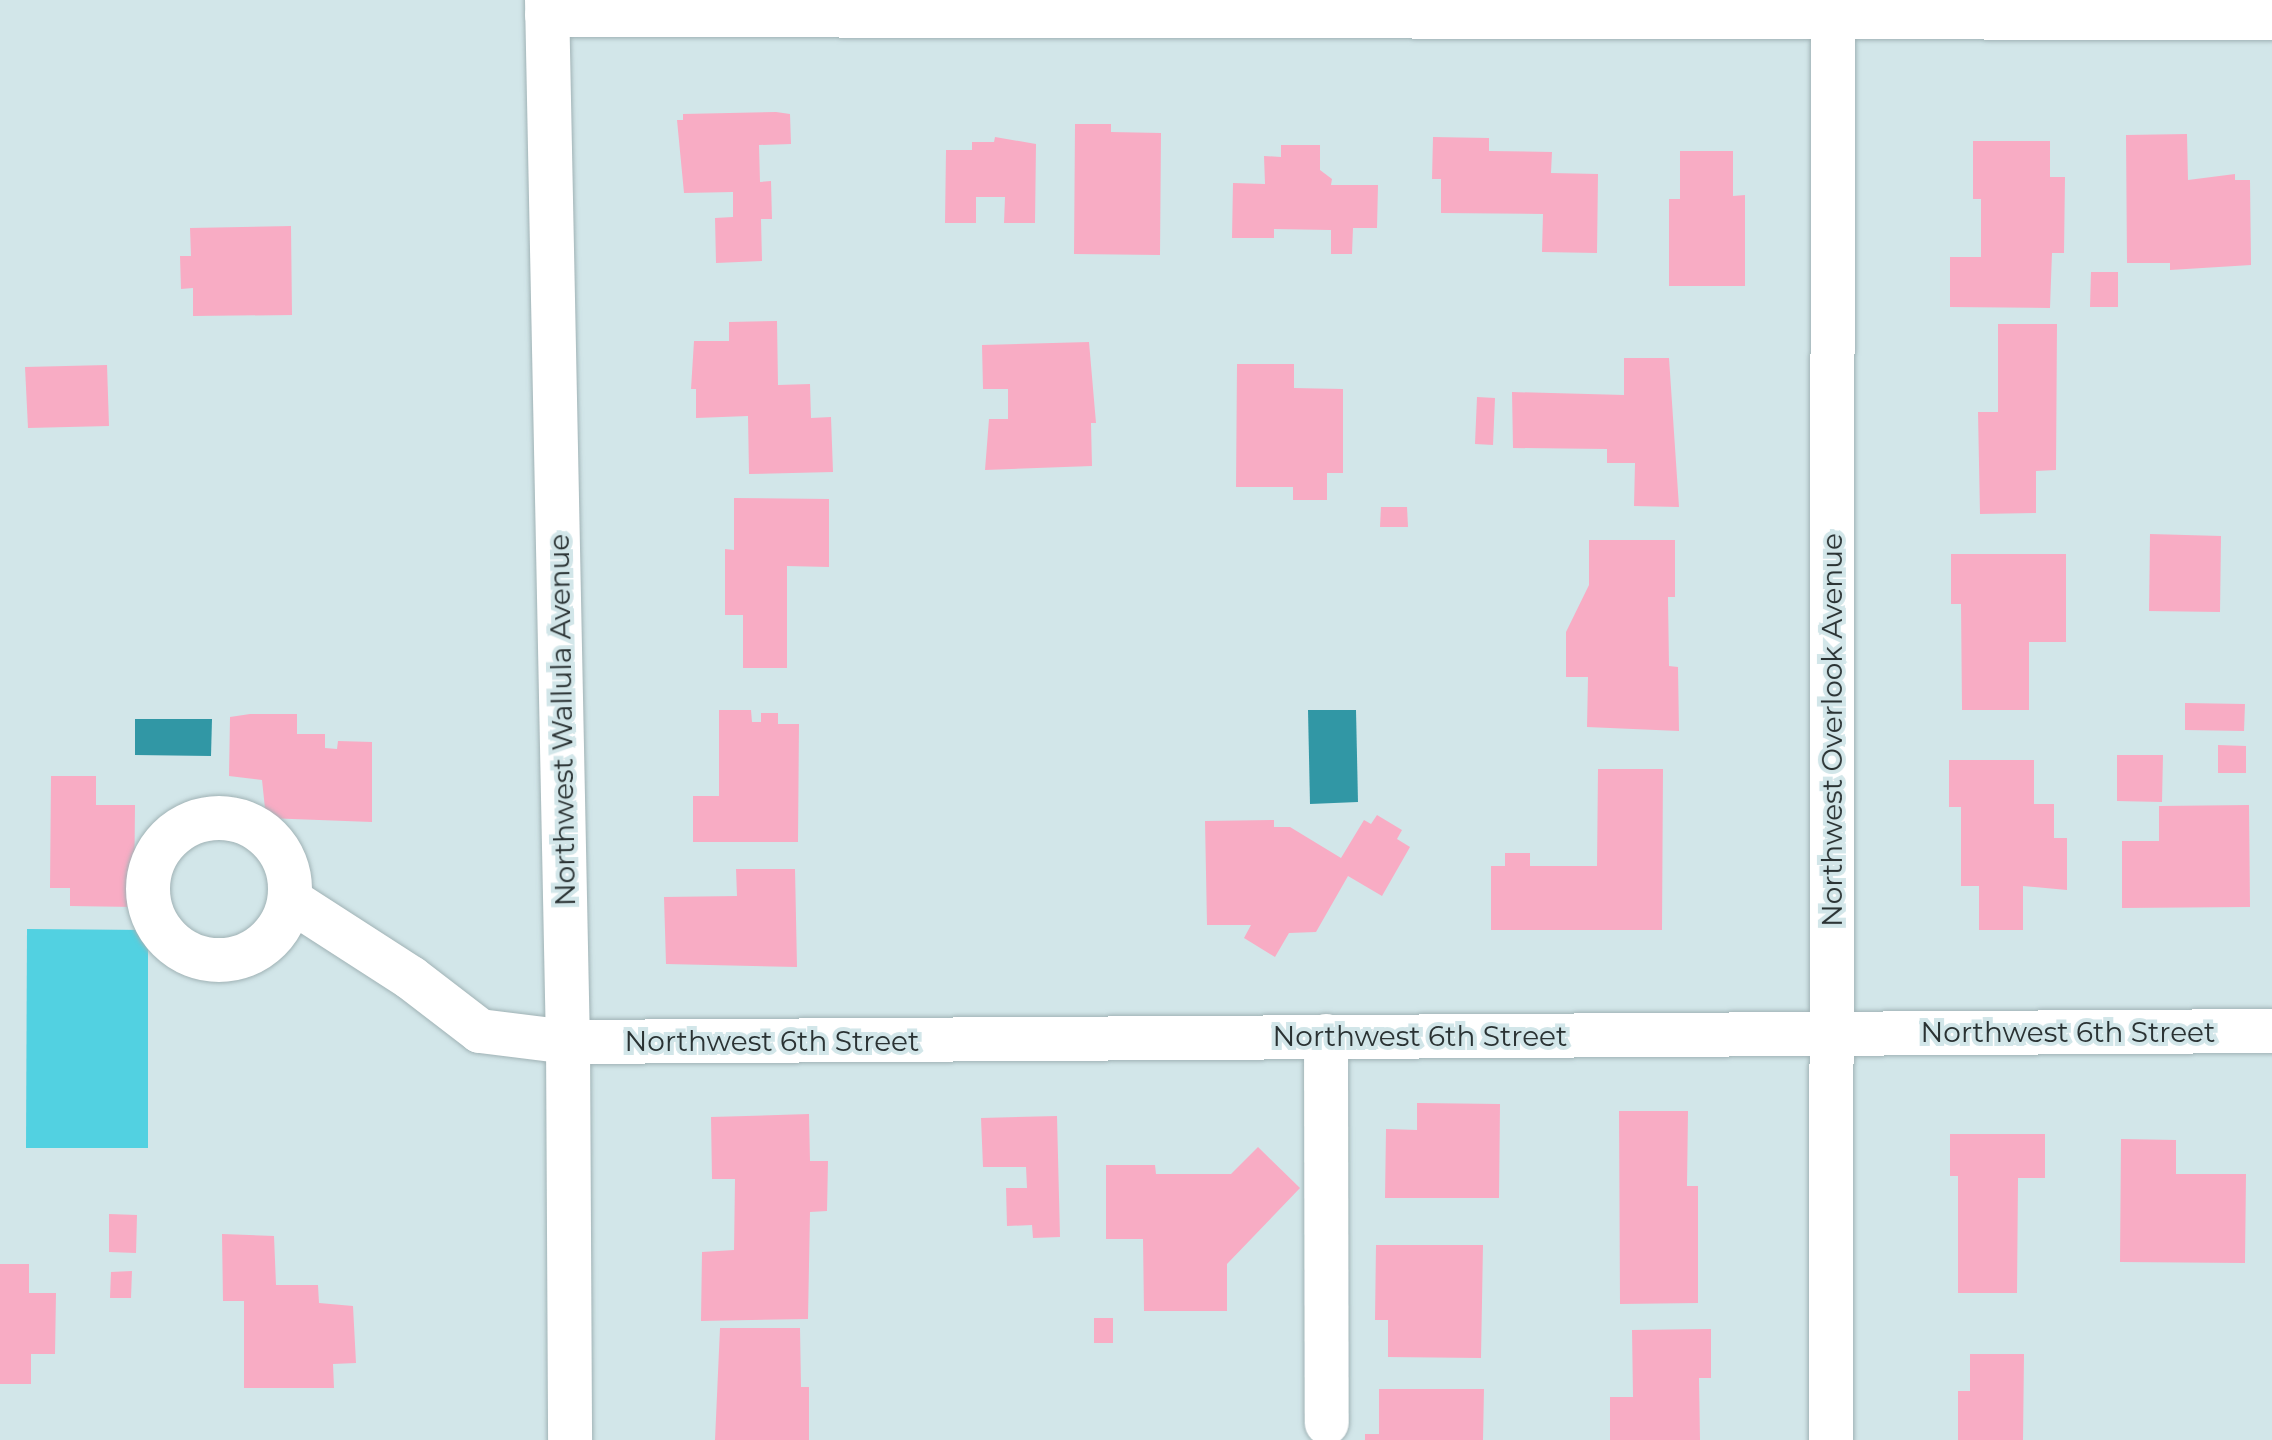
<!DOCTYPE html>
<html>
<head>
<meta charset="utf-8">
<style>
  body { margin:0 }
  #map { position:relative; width:2272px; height:1440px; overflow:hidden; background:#d2e6e9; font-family:Montserrat,sans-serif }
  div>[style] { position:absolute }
  .green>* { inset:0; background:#52d1e1 }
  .water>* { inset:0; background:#3197a5 }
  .building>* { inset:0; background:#f8acc4 }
  .roads { filter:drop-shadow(0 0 2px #a0b2b5) drop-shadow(0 0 2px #a0b2b5) }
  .minor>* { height:44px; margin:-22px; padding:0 22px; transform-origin:22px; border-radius:22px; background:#fff }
  .minor>.ring { margin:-22px; padding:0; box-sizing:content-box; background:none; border:44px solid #fff; border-radius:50% }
  span { translate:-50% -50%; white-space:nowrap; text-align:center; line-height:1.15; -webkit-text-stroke:8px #d2e6e9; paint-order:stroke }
  .street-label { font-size:28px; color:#2a3233 }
</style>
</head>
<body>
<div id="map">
  <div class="green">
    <div style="clip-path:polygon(27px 929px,148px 930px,148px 1148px,26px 1148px)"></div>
  </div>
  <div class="water">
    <div style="clip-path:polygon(1308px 710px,1356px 710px,1358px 802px,1310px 804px)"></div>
    <div style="clip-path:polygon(135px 719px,212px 719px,211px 756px,135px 755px)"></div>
  </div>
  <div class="building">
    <div style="clip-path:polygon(776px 112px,790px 114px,791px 144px,759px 145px,760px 182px,771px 181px,772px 219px,761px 219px,762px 261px,716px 263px,715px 218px,733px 217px,733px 192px,684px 193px,677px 120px,683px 120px,683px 114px)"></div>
    <div style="clip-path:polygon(1075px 124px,1111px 124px,1111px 132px,1161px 133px,1160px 255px,1074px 254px)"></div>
    <div style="clip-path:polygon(2187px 134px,2188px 180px,2235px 174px,2235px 180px,2250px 180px,2251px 265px,2170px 270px,2170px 263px,2127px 263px,2126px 135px)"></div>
    <div style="clip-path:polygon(995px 137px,1036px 144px,1035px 223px,1004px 223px,1005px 197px,976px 197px,976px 223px,945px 223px,946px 150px,972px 150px,972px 142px,994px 142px)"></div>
    <div style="clip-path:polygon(1433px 137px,1489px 138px,1489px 151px,1552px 152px,1551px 173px,1598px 174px,1597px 253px,1542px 252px,1543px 214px,1441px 213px,1441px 179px,1432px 179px)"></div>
    <div style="clip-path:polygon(1973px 141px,2050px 141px,2050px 177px,2065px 177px,2064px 253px,2052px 253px,2050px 308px,1950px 307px,1950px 257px,1981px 257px,1981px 199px,1973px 199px)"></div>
    <div style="clip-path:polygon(1281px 145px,1320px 145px,1320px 170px,1332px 179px,1331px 185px,1378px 185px,1377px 228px,1353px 228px,1352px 254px,1331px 254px,1331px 230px,1274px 229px,1274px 238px,1232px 238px,1233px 183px,1265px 184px,1264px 156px,1281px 157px)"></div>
    <div style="clip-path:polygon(1680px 151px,1733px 151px,1733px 196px,1745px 195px,1745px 286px,1669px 286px,1669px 199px,1680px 199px)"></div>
    <div style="clip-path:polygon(291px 226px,292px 315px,193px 316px,193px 288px,181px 289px,180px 256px,191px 256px,190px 228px)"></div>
    <div style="clip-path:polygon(2091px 272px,2118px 272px,2118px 307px,2090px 307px)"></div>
    <div style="clip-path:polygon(777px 321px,778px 385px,810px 384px,811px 418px,831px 417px,833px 472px,749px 474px,748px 416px,696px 418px,696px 389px,691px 389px,694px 341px,729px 341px,729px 322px)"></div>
    <div style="clip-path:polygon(1998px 324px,2057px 324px,2056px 470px,2036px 471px,2036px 513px,1980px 514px,1978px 412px,1998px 412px)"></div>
    <div style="clip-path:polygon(1089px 342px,1096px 423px,1091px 423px,1092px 466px,985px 470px,989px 419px,1008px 419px,1008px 389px,983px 389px,982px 345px)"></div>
    <div style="clip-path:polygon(1624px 358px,1669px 358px,1679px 507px,1634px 506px,1635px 463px,1607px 463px,1607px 449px,1513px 448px,1512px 392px,1624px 395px)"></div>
    <div style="clip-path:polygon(1237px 364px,1294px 364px,1294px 388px,1343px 389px,1343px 473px,1327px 473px,1327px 500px,1293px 500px,1293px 487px,1236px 487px)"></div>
    <div style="clip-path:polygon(107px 365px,109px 426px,28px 428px,25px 367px)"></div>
    <div style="clip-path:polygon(1477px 397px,1495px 398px,1493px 445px,1475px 444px)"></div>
    <div style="clip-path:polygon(734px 498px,829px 499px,829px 567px,787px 566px,787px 668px,743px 668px,743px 615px,725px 615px,725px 549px,734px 550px)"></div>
    <div style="clip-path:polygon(1381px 507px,1407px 507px,1408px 527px,1380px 527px)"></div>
    <div style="clip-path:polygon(2150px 534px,2221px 536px,2220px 612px,2149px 611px)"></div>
    <div style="clip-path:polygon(1589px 540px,1675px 540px,1675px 597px,1668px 597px,1669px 666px,1678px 667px,1679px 731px,1587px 727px,1588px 677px,1566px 677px,1566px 632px,1589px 585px)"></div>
    <div style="clip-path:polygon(1951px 554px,2066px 554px,2066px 642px,2029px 642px,2029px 710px,1962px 710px,1961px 604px,1951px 604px)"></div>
    <div style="clip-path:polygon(2185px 703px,2245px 704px,2244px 731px,2185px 730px)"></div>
    <div style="clip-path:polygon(719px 710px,751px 710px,752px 722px,761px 722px,761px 713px,778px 713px,778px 724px,799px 724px,798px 842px,693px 842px,693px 796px,719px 796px)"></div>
    <div style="clip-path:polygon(250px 714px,297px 714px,297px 734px,325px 734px,325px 748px,337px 749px,338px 741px,372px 742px,372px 822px,266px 818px,262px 780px,229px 776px,230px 717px)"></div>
    <div style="clip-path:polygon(2218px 745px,2246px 746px,2246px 773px,2218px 773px)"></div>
    <div style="clip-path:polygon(2117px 755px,2163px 755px,2162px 802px,2117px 801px)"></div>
    <div style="clip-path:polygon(1949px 760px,2034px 760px,2034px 804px,2054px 804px,2054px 838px,2067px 838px,2067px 890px,2023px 886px,2023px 930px,1979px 930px,1979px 886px,1961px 886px,1961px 807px,1949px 807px)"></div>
    <div style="clip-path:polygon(1598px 769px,1663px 769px,1662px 930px,1491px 930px,1491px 866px,1505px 866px,1505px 853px,1530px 853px,1530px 866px,1597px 866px)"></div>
    <div style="clip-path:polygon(51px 776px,96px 776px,96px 805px,135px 805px,134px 907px,70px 906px,70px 888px,50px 888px)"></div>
    <div style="clip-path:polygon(2249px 805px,2250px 907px,2122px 908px,2122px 841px,2159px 841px,2159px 806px)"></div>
    <div style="clip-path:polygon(1377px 815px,1402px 830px,1397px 839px,1410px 847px,1382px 896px,1348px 876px,1316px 932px,1289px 933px,1275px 957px,1244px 938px,1251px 925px,1207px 925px,1205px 821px,1274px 820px,1274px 827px,1290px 827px,1341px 858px,1364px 820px,1371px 824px)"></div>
    <div style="clip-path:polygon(736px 869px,795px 869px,797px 967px,666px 964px,664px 897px,737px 896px)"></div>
    <div style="clip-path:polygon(1417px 1103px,1500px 1104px,1499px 1198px,1385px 1198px,1386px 1129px,1417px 1130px)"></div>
    <div style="clip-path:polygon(1619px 1111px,1688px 1111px,1687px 1186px,1698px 1186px,1698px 1303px,1620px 1304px)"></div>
    <div style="clip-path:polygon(809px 1114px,810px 1161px,828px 1161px,827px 1211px,810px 1212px,808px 1319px,701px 1321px,702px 1252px,734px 1250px,735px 1179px,712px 1179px,711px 1117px)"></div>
    <div style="clip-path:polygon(1057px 1116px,1060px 1237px,1033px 1238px,1032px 1225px,1007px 1226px,1006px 1188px,1027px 1188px,1026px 1167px,983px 1167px,981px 1118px)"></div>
    <div style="clip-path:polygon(1950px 1134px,2045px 1134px,2045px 1178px,2018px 1178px,2017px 1293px,1958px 1293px,1958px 1176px,1950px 1176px)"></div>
    <div style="clip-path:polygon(2121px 1139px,2176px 1140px,2176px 1174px,2246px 1174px,2245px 1263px,2120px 1262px)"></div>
    <div style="clip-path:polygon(1258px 1147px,1300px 1188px,1227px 1264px,1227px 1311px,1144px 1311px,1143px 1239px,1106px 1239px,1106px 1165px,1155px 1165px,1156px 1174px,1231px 1174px)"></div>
    <div style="clip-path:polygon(109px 1214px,137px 1215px,136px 1253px,109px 1252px)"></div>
    <div style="clip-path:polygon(222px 1234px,274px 1236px,276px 1285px,318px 1285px,319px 1303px,353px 1306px,356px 1363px,333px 1364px,334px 1388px,244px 1388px,244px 1301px,223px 1301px)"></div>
    <div style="clip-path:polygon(1376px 1245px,1483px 1245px,1481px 1358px,1388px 1357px,1388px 1320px,1375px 1320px)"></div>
    <div style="clip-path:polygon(0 1264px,29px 1264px,29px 1293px,56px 1293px,55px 1354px,31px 1354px,31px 1384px,0 1384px)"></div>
    <div style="clip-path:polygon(132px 1271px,131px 1298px,110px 1298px,111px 1272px)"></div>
    <div style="clip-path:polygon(1094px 1318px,1113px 1318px,1113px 1343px,1094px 1343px)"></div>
    <div style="clip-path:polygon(720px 1328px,800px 1328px,801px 1387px,809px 1387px,809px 1440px,715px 1440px)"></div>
    <div style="clip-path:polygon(1711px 1329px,1711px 1378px,1699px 1378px,1700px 1440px,1610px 1440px,1610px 1397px,1633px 1397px,1632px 1330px)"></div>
    <div style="clip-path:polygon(1970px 1354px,2024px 1354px,2023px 1440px,1958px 1440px,1958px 1391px,1970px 1391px)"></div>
    <div style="clip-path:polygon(1379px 1389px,1484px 1389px,1483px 1440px,1365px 1440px,1365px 1434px,1379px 1434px)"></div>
  </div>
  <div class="roads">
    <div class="minor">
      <div style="left:547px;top:0;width:1042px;rotate:88.85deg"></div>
      <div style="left:568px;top:1042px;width:398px;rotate:89.7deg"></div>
      <div style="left:547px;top:15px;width:1725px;rotate:0.1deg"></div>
      <div class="ring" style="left:148px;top:818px;width:98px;height:98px"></div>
      <div style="left:290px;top:900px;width:144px;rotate:32.8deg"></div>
      <div style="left:411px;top:978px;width:87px;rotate:37.5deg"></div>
      <div style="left:480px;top:1031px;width:89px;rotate:7.1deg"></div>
      <div style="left:568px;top:1042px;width:1704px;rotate:-0.37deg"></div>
      <div style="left:1326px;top:1036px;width:387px;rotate:89.9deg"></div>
      <div style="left:1831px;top:1440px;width:1421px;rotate:-89.92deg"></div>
    </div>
  </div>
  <div class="street-label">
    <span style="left:562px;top:720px;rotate:-91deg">Northwest Wallula Avenue</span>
    <span style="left:1832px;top:730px;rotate:-90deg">Northwest Overlook Avenue</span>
    <span style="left:2068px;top:1032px">Northwest 6th Street</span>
    <span style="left:1420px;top:1036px">Northwest 6th Street</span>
    <span style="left:772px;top:1041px">Northwest 6th Street</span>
  </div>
</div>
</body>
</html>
